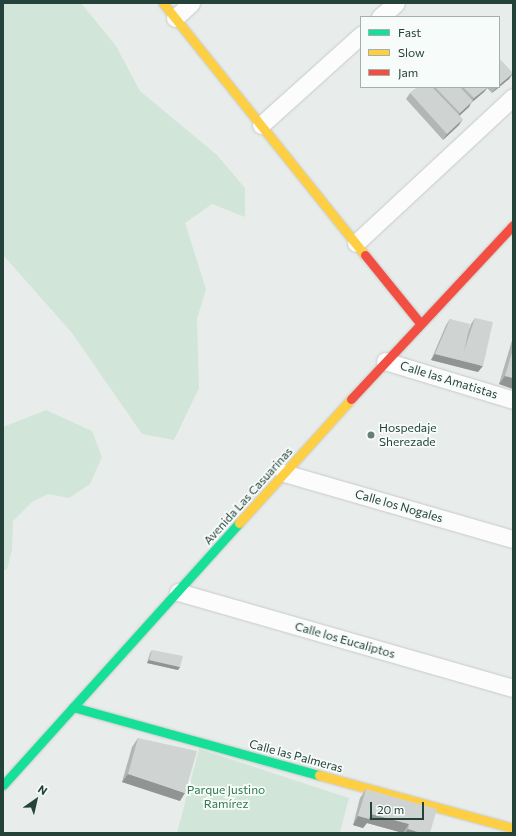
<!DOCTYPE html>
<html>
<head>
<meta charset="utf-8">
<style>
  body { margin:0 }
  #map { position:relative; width:516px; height:836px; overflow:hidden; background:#e8edeb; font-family:Commissioner,sans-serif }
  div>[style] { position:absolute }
  .green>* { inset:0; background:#d1e6d8 }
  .roads { filter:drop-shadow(0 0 1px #c5cac8) drop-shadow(0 0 1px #c5cac8) }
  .street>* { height:17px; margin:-8.5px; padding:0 8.5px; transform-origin:8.5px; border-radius:8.5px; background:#fcfcfc }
  .fast>* { height:9px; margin:-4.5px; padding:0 4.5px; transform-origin:4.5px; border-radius:4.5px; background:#16e098 }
  .slow>* { height:9px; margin:-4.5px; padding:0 4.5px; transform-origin:4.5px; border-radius:4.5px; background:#ffcf43 }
  .jam>* { height:9px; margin:-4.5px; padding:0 4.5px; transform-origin:4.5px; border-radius:4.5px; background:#f24e42 }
  .wall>* { inset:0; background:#b2b6b5 }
  .shaded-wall>* { inset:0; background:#919493 }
  .building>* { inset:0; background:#cfd4d2 }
  .dots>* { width:11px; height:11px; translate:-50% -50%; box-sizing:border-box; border:2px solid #f7fbf9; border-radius:50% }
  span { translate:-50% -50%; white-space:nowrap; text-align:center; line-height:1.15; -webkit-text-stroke:3.5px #f7fbf9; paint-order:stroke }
  .street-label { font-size:12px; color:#24423a }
  .poi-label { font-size:12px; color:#24423a }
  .left { translate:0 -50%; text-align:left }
  .park-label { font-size:12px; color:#2d7a4b }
  .frame { position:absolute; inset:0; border:4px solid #24423a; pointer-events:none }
  .legend { position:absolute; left:360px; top:16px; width:140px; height:72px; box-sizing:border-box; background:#f7fbf9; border:1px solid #a3b1ad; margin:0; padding:5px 7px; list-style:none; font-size:12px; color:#24423a }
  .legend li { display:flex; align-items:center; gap:8px; height:20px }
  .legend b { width:20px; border:1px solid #a3b1ad }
  .north { position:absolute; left:16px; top:780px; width:40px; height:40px; -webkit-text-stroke:3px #f7fbf9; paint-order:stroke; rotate:34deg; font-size:11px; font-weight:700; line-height:16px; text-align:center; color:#24423a }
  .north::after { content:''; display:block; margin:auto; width:14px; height:18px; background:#24423a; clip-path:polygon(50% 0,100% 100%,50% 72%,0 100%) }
  .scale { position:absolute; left:370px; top:802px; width:54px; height:18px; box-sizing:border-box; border:2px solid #24423a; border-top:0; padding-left:5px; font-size:12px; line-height:14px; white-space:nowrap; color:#24423a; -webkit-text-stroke:3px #f7fbf9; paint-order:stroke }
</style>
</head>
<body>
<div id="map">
  <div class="green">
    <div style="clip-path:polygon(3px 3px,81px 3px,116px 46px,140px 91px,217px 155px,245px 188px,245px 217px,212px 204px,185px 223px,206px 289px,197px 319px,199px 388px,174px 440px,142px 434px,72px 333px,3px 255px)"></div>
    <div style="clip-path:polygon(46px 410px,92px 431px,102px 457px,90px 484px,69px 498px,48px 494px,32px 502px,13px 521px,12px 550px,7px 569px,3px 571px,3px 427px)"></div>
    <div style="clip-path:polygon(199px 749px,349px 798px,340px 833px,177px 833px)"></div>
  </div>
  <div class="roads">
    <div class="street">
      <div style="left:380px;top:17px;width:21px;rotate:-41deg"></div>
      <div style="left:175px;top:18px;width:22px;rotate:-43deg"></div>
      <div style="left:261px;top:125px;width:135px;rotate:-42deg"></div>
      <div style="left:356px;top:243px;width:214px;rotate:-42.9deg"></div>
      <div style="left:385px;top:361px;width:134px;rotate:16.9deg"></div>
      <div style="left:284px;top:473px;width:238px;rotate:16.1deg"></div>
      <div style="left:178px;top:592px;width:348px;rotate:16deg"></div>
    </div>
    <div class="fast">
      <div style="left:73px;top:707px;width:255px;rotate:15.5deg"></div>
      <div style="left:3px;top:785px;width:353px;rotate:-48deg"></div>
    </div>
    <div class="slow">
      <div style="left:163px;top:3px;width:323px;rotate:51.3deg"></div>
      <div style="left:239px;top:523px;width:167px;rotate:-47.9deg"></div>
      <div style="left:319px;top:775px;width:201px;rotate:15.3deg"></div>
    </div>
    <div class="jam">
      <div style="left:365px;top:255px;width:87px;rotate:51deg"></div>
      <div style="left:351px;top:399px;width:238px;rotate:-47deg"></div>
    </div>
  </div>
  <div class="wall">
    <div style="clip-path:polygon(513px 74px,509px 79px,492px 93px,487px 88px,484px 92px,471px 103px,469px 107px,460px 115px,459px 125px,443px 140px,406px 99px,410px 93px,418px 87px,499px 87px)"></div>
    <div style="clip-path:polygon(475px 318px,478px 372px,431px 360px,446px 325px,450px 319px,468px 332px,471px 324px)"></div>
    <div style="clip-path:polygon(513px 337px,513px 389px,499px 384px)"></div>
    <div style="clip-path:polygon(152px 650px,180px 667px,178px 670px,147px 663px,150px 653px)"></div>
    <div style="clip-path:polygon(138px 738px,180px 801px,122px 782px,132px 747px)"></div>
    <div style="clip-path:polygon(366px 789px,430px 833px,403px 833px,367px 823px,363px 828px,353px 825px,360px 798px)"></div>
  </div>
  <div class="shaded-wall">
    <div style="clip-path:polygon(513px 73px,509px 79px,492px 93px,497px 87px,499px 87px,499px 85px)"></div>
    <div style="clip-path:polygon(488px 87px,484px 92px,471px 103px,469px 107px,456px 119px,460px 113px,471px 102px,474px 98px)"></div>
    <div style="clip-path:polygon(463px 119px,459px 125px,443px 140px,447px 134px)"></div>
    <div style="clip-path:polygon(435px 354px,483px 366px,478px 372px,431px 360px)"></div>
    <div style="clip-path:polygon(505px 376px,513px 378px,513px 389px,499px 384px)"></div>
    <div style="clip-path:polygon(149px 660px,180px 667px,178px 670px,147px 663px)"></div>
    <div style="clip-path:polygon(128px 774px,185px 793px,180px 801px,122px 782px)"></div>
    <div style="clip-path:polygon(371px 814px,409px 824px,403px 833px,367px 823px,363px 828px,353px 825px,358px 816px)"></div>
    <div style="clip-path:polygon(408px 829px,421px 833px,405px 833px)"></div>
  </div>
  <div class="building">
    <div style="clip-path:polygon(499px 58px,513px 73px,499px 85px)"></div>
    <div style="clip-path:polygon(418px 87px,432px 87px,463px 119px,447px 134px,410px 93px)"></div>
    <div style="clip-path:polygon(435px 87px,460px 87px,473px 101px,460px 113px)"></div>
    <div style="clip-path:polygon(463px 87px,488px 87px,474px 98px)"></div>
    <div style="clip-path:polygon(475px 318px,493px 322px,483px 366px,435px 354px,450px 319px,470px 324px,464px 351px)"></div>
    <div style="clip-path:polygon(513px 349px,513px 378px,505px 376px)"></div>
    <div style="clip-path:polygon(152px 650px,183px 656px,180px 667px,149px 660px)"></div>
    <div style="clip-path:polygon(138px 738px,197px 751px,185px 793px,128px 774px)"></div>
    <div style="clip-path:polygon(366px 789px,437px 809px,430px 833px,421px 833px,408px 829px,409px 824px,371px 814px,369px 819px,358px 816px)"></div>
  </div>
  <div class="dots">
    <div style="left:371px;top:435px;background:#697e78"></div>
  </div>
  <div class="street-label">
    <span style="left:449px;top:380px;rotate:17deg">Calle las Amatistas</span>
    <span style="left:248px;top:496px;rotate:-48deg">Avenida Las Casuarinas</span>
    <span style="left:399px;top:506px;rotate:16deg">Calle los Nogales</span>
    <span style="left:345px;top:640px;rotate:16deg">Calle los Eucaliptos</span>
    <span style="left:296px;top:756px;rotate:15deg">Calle las Palmeras</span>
  </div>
  <div class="poi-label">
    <span class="left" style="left:379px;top:435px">Hospedaje<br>Sherezade</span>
  </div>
  <div class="park-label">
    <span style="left:226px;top:797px">Parque Justino<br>Ramírez</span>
  </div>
  <div class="frame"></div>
  <ul class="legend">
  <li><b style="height:5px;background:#16e098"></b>Fast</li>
  <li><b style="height:5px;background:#ffcf43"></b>Slow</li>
  <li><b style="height:5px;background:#f24e42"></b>Jam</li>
  </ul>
  <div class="north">N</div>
  <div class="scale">20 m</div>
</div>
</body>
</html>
